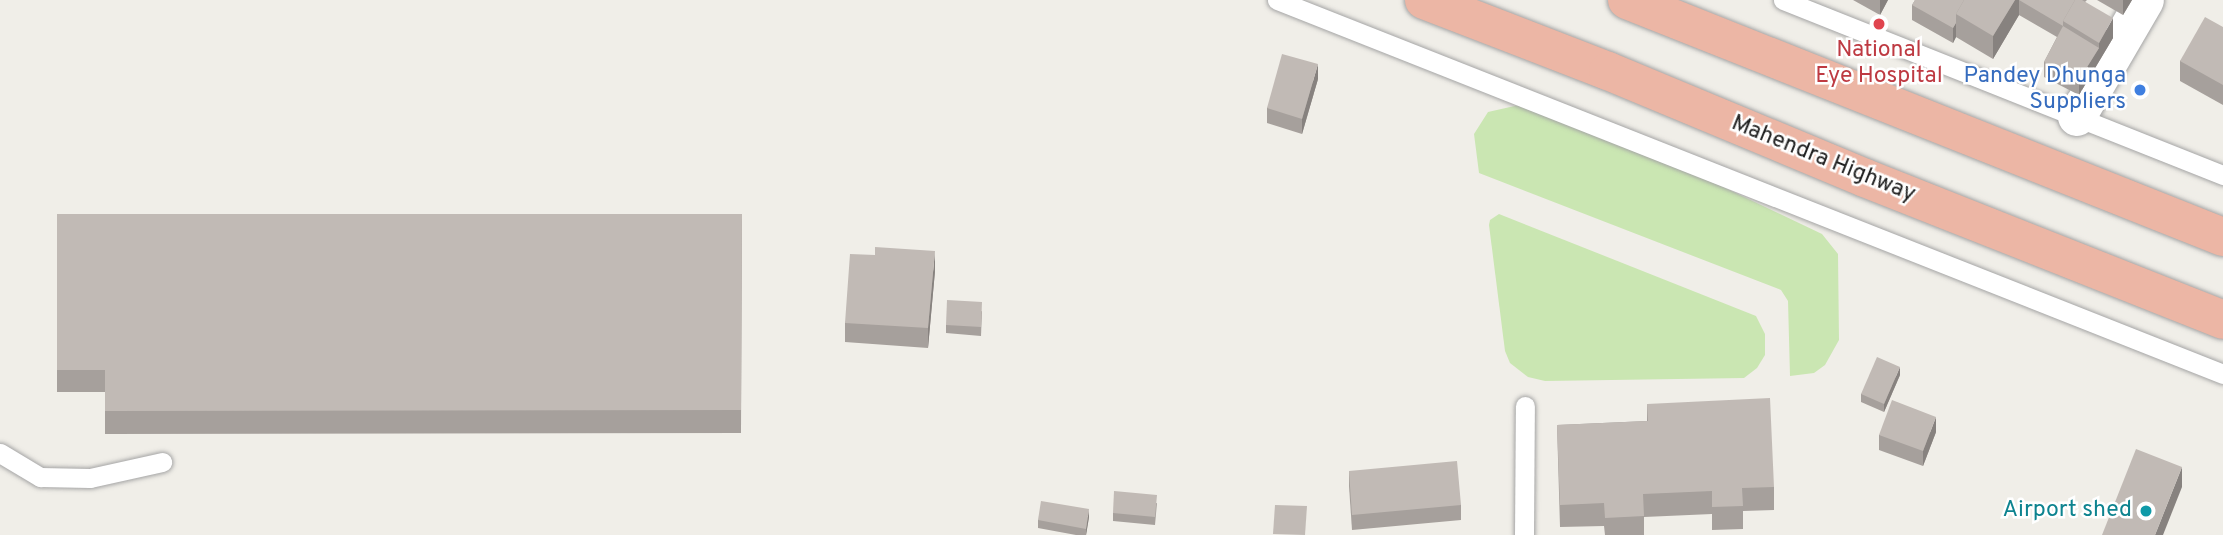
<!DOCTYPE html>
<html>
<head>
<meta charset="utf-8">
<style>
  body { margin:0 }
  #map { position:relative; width:2223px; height:535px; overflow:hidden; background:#f0eee8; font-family:Overpass,sans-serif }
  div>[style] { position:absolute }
  .grass>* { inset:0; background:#cae6b2 }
  .roads { filter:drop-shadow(0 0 2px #a5a5a5) drop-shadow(0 0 2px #a5a5a5) }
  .service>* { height:19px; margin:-9.5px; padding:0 9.5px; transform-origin:9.5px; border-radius:9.5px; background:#fff }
  .minor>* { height:38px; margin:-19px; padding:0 19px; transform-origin:19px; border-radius:19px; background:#fff }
  .trunk>* { height:38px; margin:-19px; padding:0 19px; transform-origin:19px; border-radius:19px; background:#ecb6a5 }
  .wall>* { inset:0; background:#a6a09c }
  .shaded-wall>* { inset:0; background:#87827f }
  .building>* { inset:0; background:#c1bab5 }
  .dots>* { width:19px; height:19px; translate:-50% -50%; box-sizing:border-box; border:4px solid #fff; border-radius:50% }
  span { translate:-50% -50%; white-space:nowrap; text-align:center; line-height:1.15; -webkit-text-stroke:5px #fff; paint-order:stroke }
  .health-label { font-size:23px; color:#be3a42 }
  .shop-label { font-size:23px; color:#366cbe }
  .right { translate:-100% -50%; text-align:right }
  .street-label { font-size:23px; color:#212121 }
  .culture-label { font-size:23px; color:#0d838f }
</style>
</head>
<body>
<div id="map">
  <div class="grass">
    <div style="clip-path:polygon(1519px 105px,1721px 186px,1822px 234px,1838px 254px,1839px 340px,1825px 365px,1814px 373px,1790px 376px,1788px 301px,1781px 290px,1479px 173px,1474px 134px,1488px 112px)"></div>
    <div style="clip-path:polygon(1499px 214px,1756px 316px,1765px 334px,1765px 355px,1757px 368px,1744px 378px,1545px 381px,1528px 377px,1510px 363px,1505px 351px,1489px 225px,1490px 220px)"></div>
  </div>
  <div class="roads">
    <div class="service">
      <div style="left:1277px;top:0;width:1017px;rotate:21.57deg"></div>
      <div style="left:1783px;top:0;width:474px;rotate:21.7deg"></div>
      <div style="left:0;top:453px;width:47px;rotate:31deg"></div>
      <div style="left:40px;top:477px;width:50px;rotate:1.1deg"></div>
      <div style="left:90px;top:478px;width:74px;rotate:-12.5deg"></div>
      <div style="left:1524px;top:535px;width:129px;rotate:-89.6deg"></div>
    </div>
    <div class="minor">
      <div style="left:2077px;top:117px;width:135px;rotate:-59.8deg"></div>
    </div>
    <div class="trunk">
      <div style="left:1424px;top:0;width:197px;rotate:21.1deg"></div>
      <div style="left:1608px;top:71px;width:278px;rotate:22.6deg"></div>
      <div style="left:1865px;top:178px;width:385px;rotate:21.6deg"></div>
      <div style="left:1627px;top:0;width:641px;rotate:21.69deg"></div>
    </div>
  </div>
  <div class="wall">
    <div style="clip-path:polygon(1853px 0,1888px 0,1880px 15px)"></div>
    <div style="clip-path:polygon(1915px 0,2087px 0,2085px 2px,2113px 38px,2079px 95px,2044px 77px,2044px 62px,2057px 37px,2019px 15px,1993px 59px,1956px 37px,1953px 43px,1912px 20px,1912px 5px)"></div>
    <div style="clip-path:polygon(2097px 0,2132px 0,2123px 15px)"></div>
    <div style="clip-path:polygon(2223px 27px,2223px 105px,2180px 81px,2180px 61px)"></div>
    <div style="clip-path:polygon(1318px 79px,1302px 134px,1267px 123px,1267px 108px)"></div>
    <div style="clip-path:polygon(57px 214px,742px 214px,741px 433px,105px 434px,105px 392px,57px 392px)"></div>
    <div style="clip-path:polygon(875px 255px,935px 271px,928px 348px,845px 342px,845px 323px)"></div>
    <div style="clip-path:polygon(982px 311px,981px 336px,946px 333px,946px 325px)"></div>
    <div style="clip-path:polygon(1900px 375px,1884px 412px,1861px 402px,1861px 394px)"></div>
    <div style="clip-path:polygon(1647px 404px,1774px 487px,1774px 510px,1743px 511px,1743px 529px,1712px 530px,1712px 514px,1644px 517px,1644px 535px,1605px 535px,1604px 526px,1560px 527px,1557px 425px,1647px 421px)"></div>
    <div style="clip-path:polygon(1936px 432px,1923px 466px,1879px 450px,1879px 435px)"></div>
    <div style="clip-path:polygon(1349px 471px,1461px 505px,1461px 520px,1352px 530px,1349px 486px)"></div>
    <div style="clip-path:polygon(1157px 503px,1155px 525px,1113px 521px,1113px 513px)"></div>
    <div style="clip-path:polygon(1089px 517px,1086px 535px,1076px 535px,1038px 528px,1038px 520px)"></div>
  </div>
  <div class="shaded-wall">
    <div style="clip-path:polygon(1880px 0,1888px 0,1880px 15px)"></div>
    <div style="clip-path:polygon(2015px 0,2028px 0,2019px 0,2019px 15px,1993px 59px,1993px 36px)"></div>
    <div style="clip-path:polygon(2123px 0,2132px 0,2123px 15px)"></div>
    <div style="clip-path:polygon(2113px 18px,2113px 38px,2079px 95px,2079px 80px,2099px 48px,2099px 43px)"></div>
    <div style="clip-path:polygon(1956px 23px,1956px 37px,1953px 43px,1953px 28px)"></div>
    <div style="clip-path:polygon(1318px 64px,1318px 79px,1302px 134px,1302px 119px)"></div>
    <div style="clip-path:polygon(935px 251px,935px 271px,928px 348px,928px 328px)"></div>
    <div style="clip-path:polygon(1900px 367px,1900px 375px,1884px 412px,1884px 404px)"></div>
    <div style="clip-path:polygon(1936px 417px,1936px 432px,1923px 466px,1923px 451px)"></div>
    <div style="clip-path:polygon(2182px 467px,2182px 487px,2163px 535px,2155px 535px)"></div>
    <div style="clip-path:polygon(1089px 509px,1089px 517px,1086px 535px,1086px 529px)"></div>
  </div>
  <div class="building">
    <div style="clip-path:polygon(1915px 0,1964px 0,1956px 14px,1956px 23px,1953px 28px,1912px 5px)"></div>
    <div style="clip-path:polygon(1964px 0,2015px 0,1993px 36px,1956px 14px)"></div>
    <div style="clip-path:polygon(2019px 0,2075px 0,2063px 21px,2063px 26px)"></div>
    <div style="clip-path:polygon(2075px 0,2082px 0,2113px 18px,2099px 43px,2063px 21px)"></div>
    <div style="clip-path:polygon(2205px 17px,2223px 27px,2223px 85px,2180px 61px)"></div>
    <div style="clip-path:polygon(2063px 26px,2099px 48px,2079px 80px,2044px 62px)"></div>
    <div style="clip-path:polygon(1282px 54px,1318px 64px,1302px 119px,1267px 108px)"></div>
    <div style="clip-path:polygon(57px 214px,742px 214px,741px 410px,105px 411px,105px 370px,57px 370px)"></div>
    <div style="clip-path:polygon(875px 247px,935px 251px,928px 328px,845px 323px,850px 254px,875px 255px)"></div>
    <div style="clip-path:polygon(947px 300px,982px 302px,981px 327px,946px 325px)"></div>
    <div style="clip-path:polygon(1877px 357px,1900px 367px,1884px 404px,1861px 394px)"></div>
    <div style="clip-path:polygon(1770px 398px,1774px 487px,1742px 488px,1743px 506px,1712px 507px,1712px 491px,1643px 494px,1644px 516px,1605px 518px,1604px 503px,1560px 505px,1557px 425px,1648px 421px,1647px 404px)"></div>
    <div style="clip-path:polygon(1892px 400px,1936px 417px,1923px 451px,1879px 435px)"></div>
    <div style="clip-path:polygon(2136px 449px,2182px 467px,2155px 535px,2102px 535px)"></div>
    <div style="clip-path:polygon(1457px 461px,1461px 505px,1352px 515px,1349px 471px)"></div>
    <div style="clip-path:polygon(1114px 491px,1157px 495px,1155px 517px,1113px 513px)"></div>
    <div style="clip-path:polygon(1041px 501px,1089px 509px,1086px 529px,1038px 520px)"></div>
    <div style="clip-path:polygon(1275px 505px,1307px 506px,1305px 535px,1273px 534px)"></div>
  </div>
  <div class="dots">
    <div style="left:1879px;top:24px;background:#e0444e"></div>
    <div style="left:2140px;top:90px;background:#3f7fe0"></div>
    <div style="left:2146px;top:511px;background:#0f9aa8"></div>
  </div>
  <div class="health-label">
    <span style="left:1879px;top:64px">National<br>Eye Hospital</span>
  </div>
  <div class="shop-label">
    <span class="right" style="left:2126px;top:90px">Pandey Dhunga<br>Suppliers</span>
  </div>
  <div class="street-label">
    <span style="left:1823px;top:160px;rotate:22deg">Mahendra Highway</span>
  </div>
  <div class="culture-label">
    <span class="right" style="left:2132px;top:511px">Airport shed</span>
  </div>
</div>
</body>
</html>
